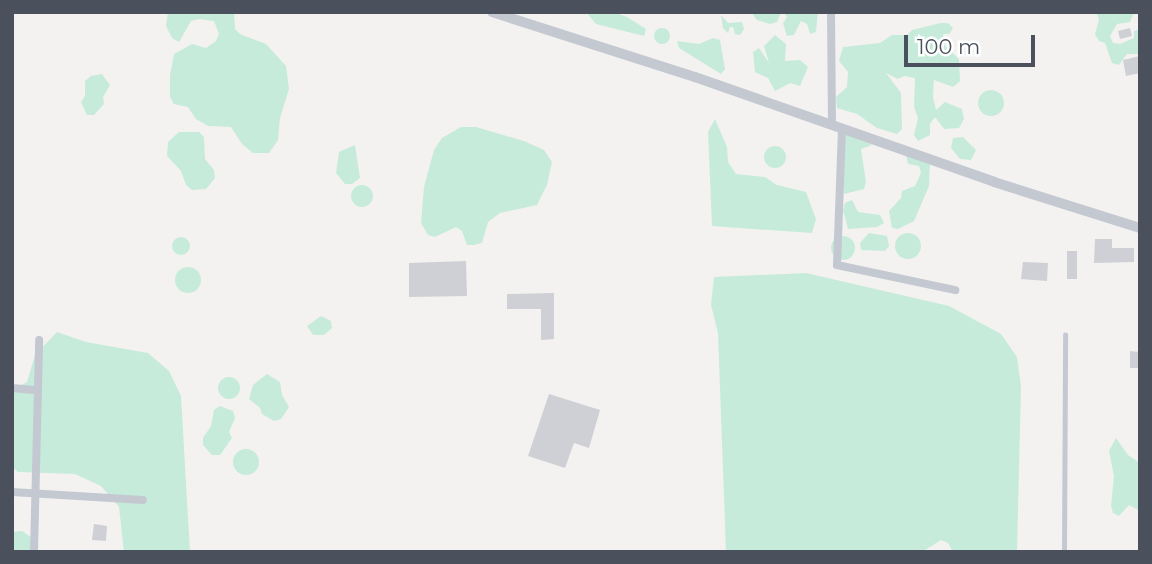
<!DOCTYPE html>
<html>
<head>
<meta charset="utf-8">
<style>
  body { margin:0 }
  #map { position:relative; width:1152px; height:564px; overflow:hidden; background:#f3f2f1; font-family:Montserrat,sans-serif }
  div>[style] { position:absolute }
  .green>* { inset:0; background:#c6ebdb }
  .round { border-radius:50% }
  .building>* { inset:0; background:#cfd0d5 }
  .service>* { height:4.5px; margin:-2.25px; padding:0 2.25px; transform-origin:2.25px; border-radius:2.25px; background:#c4c9d1 }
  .minor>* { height:8px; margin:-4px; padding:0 4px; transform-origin:4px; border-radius:4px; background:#c4c9d1 }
  .tertiary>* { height:10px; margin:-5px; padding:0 5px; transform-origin:5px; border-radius:5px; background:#c4c9d1 }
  span { translate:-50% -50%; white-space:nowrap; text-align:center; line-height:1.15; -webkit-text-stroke:5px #fff; paint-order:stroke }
  .frame { position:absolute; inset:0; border:14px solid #4b515c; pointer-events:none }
  .scale { position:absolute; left:904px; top:35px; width:131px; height:32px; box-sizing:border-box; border:4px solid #4b515c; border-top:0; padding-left:9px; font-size:21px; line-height:24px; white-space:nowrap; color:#4b515c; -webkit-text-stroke:5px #fff; paint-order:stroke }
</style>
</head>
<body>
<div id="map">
  <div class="green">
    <div style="clip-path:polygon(168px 12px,234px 12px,235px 29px,240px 34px,266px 44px,286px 66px,289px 89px,280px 118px,278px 140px,269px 153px,253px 153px,242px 144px,231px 127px,208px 126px,196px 119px,188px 107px,174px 104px,170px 97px,170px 75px,174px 54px,192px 44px,206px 48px,216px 41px,219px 34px,214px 21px,199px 19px,191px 21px,179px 42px,172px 38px,166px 26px)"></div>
    <div style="clip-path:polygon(586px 12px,613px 12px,627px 17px,646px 29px,644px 36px,596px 24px)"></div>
    <div style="clip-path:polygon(751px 12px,781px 12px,777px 22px,770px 24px,757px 20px)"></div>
    <div style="clip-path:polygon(784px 12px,818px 12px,816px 32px,810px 34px,807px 24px,801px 21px,794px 35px,787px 36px,783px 23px,787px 17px)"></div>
    <div style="clip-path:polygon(1096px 12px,1134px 12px,1130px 22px,1117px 24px,1110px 36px,1113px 43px,1120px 44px,1134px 38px,1134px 31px,1140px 29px,1140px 54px,1127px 54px,1119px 65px,1112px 63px,1105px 43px,1099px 41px,1095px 34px,1099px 20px)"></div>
    <div style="clip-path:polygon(721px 15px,728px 23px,742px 22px,744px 29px,740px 35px,735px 34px,733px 27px,730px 27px,728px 33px,723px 28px)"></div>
    <div style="clip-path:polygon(941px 23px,948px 23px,953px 28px,949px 34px,943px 34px,945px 46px,959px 59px,960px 81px,953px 87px,934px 80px,933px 97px,936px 110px,945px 102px,962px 109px,964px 119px,959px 128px,944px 129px,935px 117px,930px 124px,930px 135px,918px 141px,914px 135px,918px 118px,914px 107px,915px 78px,904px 76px,898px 79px,886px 73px,901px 93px,902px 129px,897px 134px,877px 128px,857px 114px,837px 108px,836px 97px,847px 87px,848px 72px,839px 61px,843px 47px,880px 43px,892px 35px,907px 35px,912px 30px)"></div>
    <div class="round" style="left:654px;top:28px;width:16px;height:16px"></div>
    <div style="clip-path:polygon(775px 35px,786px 44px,785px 61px,800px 60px,808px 67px,800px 86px,790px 83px,775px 91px,768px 78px,755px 72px,753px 52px,759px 48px,769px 63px,764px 46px)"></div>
    <div style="clip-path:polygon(713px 38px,720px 40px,725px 69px,721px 74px,679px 48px,677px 41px,699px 44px)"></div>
    <div style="clip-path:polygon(102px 74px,110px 85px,103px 97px,104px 104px,94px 115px,87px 115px,81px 102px,85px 96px,85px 81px,91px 76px)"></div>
    <div class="round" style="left:978px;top:90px;width:26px;height:26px"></div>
    <div style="clip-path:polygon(715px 119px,727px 147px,728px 162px,736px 174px,765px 177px,777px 185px,806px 192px,816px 219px,812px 233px,712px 226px,708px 132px)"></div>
    <div style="clip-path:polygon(461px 127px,476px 127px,524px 141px,544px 150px,552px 162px,547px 185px,537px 205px,500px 213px,488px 222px,482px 243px,474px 245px,467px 245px,462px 231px,456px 227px,435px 237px,428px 235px,421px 223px,424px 187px,434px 150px,442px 138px)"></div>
    <div style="clip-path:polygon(846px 130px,872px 145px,861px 149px,866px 182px,864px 189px,844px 194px,843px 136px)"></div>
    <div style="clip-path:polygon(179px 132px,199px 132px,204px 137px,205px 159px,214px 170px,215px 178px,206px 189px,192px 190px,186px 185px,181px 171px,167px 156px,168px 142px)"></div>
    <div style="clip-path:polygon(963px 137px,976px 150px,971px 160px,960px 159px,951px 148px,953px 138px)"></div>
    <div style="clip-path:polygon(355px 145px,360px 178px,352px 184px,345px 184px,336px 173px,339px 152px)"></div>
    <div class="round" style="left:764px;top:146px;width:22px;height:22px"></div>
    <div style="clip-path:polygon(906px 155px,930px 163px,929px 186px,914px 221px,898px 229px,892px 228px,889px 211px,901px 198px,902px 191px,915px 186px,921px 173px,919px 166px,908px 164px)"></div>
    <div class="round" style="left:351px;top:185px;width:22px;height:22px"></div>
    <div style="clip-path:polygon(852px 200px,858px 212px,880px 215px,884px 223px,877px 227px,848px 229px,843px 210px,845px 203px)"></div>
    <div style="clip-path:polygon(869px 233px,887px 236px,889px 246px,885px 251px,861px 250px,860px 243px)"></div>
    <div class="round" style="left:895px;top:233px;width:26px;height:26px"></div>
    <div class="round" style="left:831px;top:236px;width:24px;height:24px"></div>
    <div class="round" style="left:172px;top:237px;width:18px;height:18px"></div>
    <div class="round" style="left:175px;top:267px;width:26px;height:26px"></div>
    <div style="clip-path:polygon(806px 273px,949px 306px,1001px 334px,1017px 357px,1021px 386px,1017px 552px,953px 552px,948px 543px,941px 540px,922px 552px,726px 552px,718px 333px,711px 305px,714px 277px)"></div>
    <div style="clip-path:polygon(321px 316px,331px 321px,332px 328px,324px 335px,313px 335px,307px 326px)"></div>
    <div style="clip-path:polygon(57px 332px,86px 342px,148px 353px,169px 371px,181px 396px,190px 552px,124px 552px,119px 507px,101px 486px,75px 474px,18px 472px,12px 467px,12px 390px,27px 382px,35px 355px)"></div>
    <div style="clip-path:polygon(267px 374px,280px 382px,282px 395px,289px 407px,281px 419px,274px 421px,262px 414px,260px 408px,249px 399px,253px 385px)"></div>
    <div class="round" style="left:218px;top:377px;width:22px;height:22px"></div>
    <div style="clip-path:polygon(220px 406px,233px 411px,235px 418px,229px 432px,232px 438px,220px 455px,212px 455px,203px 445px,203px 438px,211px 426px,214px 410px)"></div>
    <div style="clip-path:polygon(1116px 438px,1128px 455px,1140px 463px,1140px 511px,1129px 505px,1119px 516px,1113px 513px,1111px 506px,1114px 476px,1109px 451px)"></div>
    <div class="round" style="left:233px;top:449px;width:26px;height:26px"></div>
    <div style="clip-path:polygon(22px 531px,34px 539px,31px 552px,12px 552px,12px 532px)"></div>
  </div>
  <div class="building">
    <div style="clip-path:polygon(1130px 28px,1132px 36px,1120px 39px,1118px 31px)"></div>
    <div style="clip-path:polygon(1140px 56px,1140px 73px,1126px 76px,1123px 60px)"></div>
    <div style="clip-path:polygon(1095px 239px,1112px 239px,1112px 248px,1134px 248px,1134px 262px,1094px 263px)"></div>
    <div style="clip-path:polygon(1067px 251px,1077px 251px,1077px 279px,1067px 279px)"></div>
    <div style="clip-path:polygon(466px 261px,467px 296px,409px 297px,409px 263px)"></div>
    <div style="clip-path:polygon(1023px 262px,1048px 263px,1047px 281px,1021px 279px)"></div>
    <div style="clip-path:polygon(554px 293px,554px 339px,541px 340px,541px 309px,507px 309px,507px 294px)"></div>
    <div style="clip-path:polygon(1130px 351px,1140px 352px,1140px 368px,1130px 368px)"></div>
    <div style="clip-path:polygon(549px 394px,600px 410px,589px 448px,574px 443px,565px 468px,528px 456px)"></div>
    <div style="clip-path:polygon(94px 524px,107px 526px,106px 541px,92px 540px)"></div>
  </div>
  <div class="service">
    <div style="left:1064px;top:552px;width:217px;rotate:-89.7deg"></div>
  </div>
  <div class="minor">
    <div style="left:831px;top:12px;width:113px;rotate:89.5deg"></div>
    <div style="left:842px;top:129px;width:136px;rotate:92.1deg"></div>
    <div style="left:837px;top:265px;width:121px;rotate:12deg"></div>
    <div style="left:12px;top:388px;width:25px;rotate:5deg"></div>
    <div style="left:12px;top:492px;width:131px;rotate:3.5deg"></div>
    <div style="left:34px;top:552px;width:212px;rotate:-88.6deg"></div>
  </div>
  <div class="tertiary">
    <div style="left:492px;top:12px;width:213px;rotate:17.8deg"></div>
    <div style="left:695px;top:77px;width:317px;rotate:19.3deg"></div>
    <div style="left:994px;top:182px;width:153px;rotate:17.5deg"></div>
  </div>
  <div class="frame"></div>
  <div class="scale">100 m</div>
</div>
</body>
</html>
